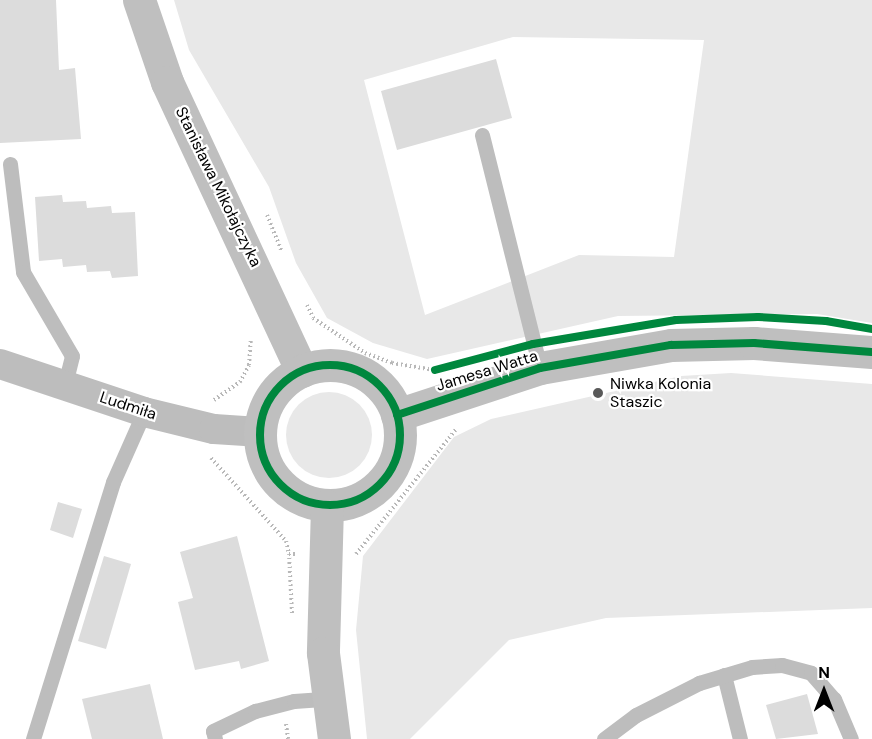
<!DOCTYPE html>
<html>
<head>
<meta charset="utf-8">
<style>
  body { margin:0 }
  #map { position:relative; width:872px; height:739px; overflow:hidden; background:#fff; font-family:"DM Sans",sans-serif }
  div>[style] { position:absolute }
  .green>* { inset:0; background:#e8e8e8 }
  .round { border-radius:50% }
  .building>* { inset:0; background:#dcdcdc }
  .path>* { height:4px; margin-top:-2px; transform-origin:0; background:repeating-linear-gradient(90deg,#b8b8b8 0 1.5px,transparent 0 4.5px) }
  .lane>* { height:15px; margin:-7.5px; padding:0 7.5px; transform-origin:7.5px; border-radius:7.5px; background:#bdbdbd }
  .street>* { height:30px; margin:-15px; padding:0 15px; transform-origin:15px; border-radius:15px; background:#bdbdbd }
  .secondary>* { height:33px; margin:-16.5px; padding:0 16.5px; transform-origin:16.5px; border-radius:16.5px; background:#bfbfbf }
  .secondary>.ring { margin:-16.5px; padding:0; box-sizing:content-box; background:none; border:33px solid #bfbfbf; border-radius:50% }
  .cycleway>* { height:8px; margin:-4px; padding:0 4px; transform-origin:4px; border-radius:4px; background:#00873e }
  .cycleway>.ring { margin:-4px; padding:0; box-sizing:content-box; background:none; border:8px solid #00873e; border-radius:50% }
  .dots>* { width:16px; height:16px; translate:-50% -50%; box-sizing:border-box; border:3px solid #fff; border-radius:50% }
  span { translate:-50% -50%; white-space:nowrap; text-align:center; line-height:1.15; -webkit-text-stroke:4.5px #fff; paint-order:stroke }
  .street-label { font-size:16px; color:#000 }
  .poi-label { font-size:16px; color:#000 }
  .left { translate:0 -50%; text-align:left }
  .north { position:absolute; left:794px; top:661px; width:60px; height:60px; -webkit-text-stroke:4px #fff; paint-order:stroke; rotate:0deg; font-size:16px; font-weight:700; line-height:24px; text-align:center; color:#000 }
  .north::after { content:''; display:block; margin:auto; width:21px; height:27px; background:#000; clip-path:polygon(50% 0,100% 100%,50% 72%,0 100%) }
</style>
</head>
<body>
<div id="map">
  <div class="green">
    <div style="clip-path:polygon(evenodd,174px 0,872px 0,872px 323px,817px 314px,618px 316px,427px 359px,373px 343px,327px 318px,296px 263px,269px 187px,189px 50px,174px 0,513px 37px,704px 40px,674px 257px,579px 255px,425px 315px,364px 80px,513px 37px)"></div>
    <div style="clip-path:polygon(731px 373px,872px 384px,872px 608px,606px 618px,509px 640px,410px 739px,367px 739px,356px 630px,363px 556px,454px 437px,491px 419px,681px 376px)"></div>
    <div class="round" style="left:286px;top:392px;width:86px;height:86px"></div>
  </div>
  <div class="building">
    <div style="clip-path:polygon(0 0,56px 0,59px 70px,75px 68px,81px 139px,0 143px)"></div>
    <div style="clip-path:polygon(496px 59px,512px 118px,397px 150px,381px 91px)"></div>
    <div style="clip-path:polygon(62px 195px,63px 202px,86px 201px,87px 208px,111px 206px,112px 213px,135px 212px,138px 276px,112px 278px,110px 271px,87px 272px,86px 265px,63px 267px,62px 259px,39px 261px,35px 197px)"></div>
    <div style="clip-path:polygon(58px 502px,82px 509px,73px 538px,50px 530px)"></div>
    <div style="clip-path:polygon(237px 536px,269px 661px,241px 669px,239px 661px,195px 670px,178px 602px,193px 598px,180px 552px)"></div>
    <div style="clip-path:polygon(104px 556px,131px 564px,106px 649px,78px 641px)"></div>
    <div style="clip-path:polygon(150px 684px,163px 739px,92px 739px,82px 699px)"></div>
    <div style="clip-path:polygon(807px 694px,818px 734px,776px 739px,766px 705px)"></div>
  </div>
  <div class="path">
    <div style="left:267px;top:215px;width:40px;rotate:68deg"></div>
    <div style="left:307px;top:305px;width:14px;rotate:65deg"></div>
    <div style="left:313px;top:318px;width:63px;rotate:33.9deg"></div>
    <div style="left:365px;top:353px;width:29px;rotate:20deg"></div>
    <div style="left:392px;top:363px;width:43px;rotate:9.5deg"></div>
    <div style="left:214px;top:400px;width:32px;rotate:-35deg"></div>
    <div style="left:240px;top:382px;width:19px;rotate:-62deg"></div>
    <div style="left:249px;top:365px;width:27px;rotate:-86deg"></div>
    <div style="left:211px;top:458px;width:112px;rotate:47.9deg"></div>
    <div style="left:286px;top:541px;width:13px;rotate:77deg"></div>
    <div style="left:356px;top:554px;width:160px;rotate:-51.3deg"></div>
    <div style="left:292px;top:613px;width:59px;rotate:-92.9deg"></div>
    <div style="left:289px;top:554px;width:9px"></div>
    <div style="left:286px;top:724px;width:15px;rotate:82deg"></div>
  </div>
  <div class="lane">
    <div style="left:482px;top:135px;width:240px;rotate:76deg"></div>
    <div style="left:10px;top:164px;width:109px;rotate:83.1deg"></div>
    <div style="left:23px;top:272px;width:97px;rotate:59.7deg"></div>
    <div style="left:72px;top:356px;width:29px;rotate:104deg"></div>
    <div style="left:724px;top:675px;width:66px;rotate:76deg"></div>
    <div style="left:33px;top:739px;width:269px;rotate:-72.7deg"></div>
    <div style="left:113px;top:482px;width:77px;rotate:-66.1deg"></div>
    <div style="left:215px;top:739px;width:8px;rotate:-104deg"></div>
    <div style="left:213px;top:731px;width:47px;rotate:-25.5deg"></div>
    <div style="left:255px;top:711px;width:40px;rotate:-14.4deg"></div>
    <div style="left:294px;top:701px;width:32px;rotate:-4deg"></div>
    <div style="left:604px;top:739px;width:40px;rotate:-37deg"></div>
    <div style="left:636px;top:715px;width:71px;rotate:-26.9deg"></div>
    <div style="left:699px;top:683px;width:55px;rotate:-16.8deg"></div>
    <div style="left:752px;top:667px;width:30px;rotate:-4deg"></div>
    <div style="left:782px;top:665px;width:30px;rotate:15deg"></div>
    <div style="left:811px;top:673px;width:35px;rotate:49deg"></div>
    <div style="left:834px;top:699px;width:43px;rotate:67deg"></div>
  </div>
  <div class="street">
    <div style="left:0;top:364px;width:152px;rotate:18.4deg"></div>
    <div style="left:144px;top:412px;width:72px;rotate:13.7deg"></div>
    <div style="left:214px;top:429px;width:45px;rotate:3.8deg"></div>
  </div>
  <div class="secondary">
    <div style="left:139px;top:0;width:87px;rotate:71.1deg"></div>
    <div style="left:167px;top:82px;width:319px;rotate:65deg"></div>
    <div class="ring" style="left:260px;top:365px;width:107px;height:107px"></div>
    <div style="left:397px;top:415px;width:151px;rotate:-18.2deg"></div>
    <div style="left:540px;top:368px;width:133px;rotate:-10deg"></div>
    <div style="left:671px;top:345px;width:83px;rotate:-1.4deg"></div>
    <div style="left:754px;top:343px;width:118px;rotate:4.4deg"></div>
    <div style="left:327px;top:506px;width:147px;rotate:91.6deg"></div>
    <div style="left:323px;top:653px;width:87px;rotate:82.7deg"></div>
  </div>
  <div class="cycleway">
    <div class="ring" style="left:260px;top:365px;width:132px;height:132px"></div>
    <div style="left:435px;top:370px;width:101px;rotate:-14.9deg"></div>
    <div style="left:533px;top:344px;width:145px;rotate:-9.5deg"></div>
    <div style="left:676px;top:320px;width:82px;rotate:-2.1deg"></div>
    <div style="left:758px;top:317px;width:68px;rotate:3.4deg"></div>
    <div style="left:826px;top:321px;width:47px;rotate:9.9deg"></div>
    <div style="left:397px;top:415px;width:151px;rotate:-18.2deg"></div>
    <div style="left:540px;top:368px;width:133px;rotate:-10deg"></div>
    <div style="left:671px;top:345px;width:83px;rotate:-1.4deg"></div>
    <div style="left:754px;top:343px;width:118px;rotate:4.4deg"></div>
  </div>
  <div class="dots">
    <div style="left:598px;top:393px;background:#595959"></div>
  </div>
  <div class="street-label">
    <span style="left:218px;top:187px;rotate:64deg">Stanisława Mikołajczyka</span>
    <span style="left:487px;top:371px;rotate:-17deg">Jamesa Watta</span>
    <span style="left:128px;top:406px;rotate:18deg">Ludmiła</span>
  </div>
  <div class="poi-label">
    <span class="left" style="left:610px;top:393px">Niwka Kolonia<br>Staszic</span>
  </div>
  <div class="north">N</div>
</div>
</body>
</html>
